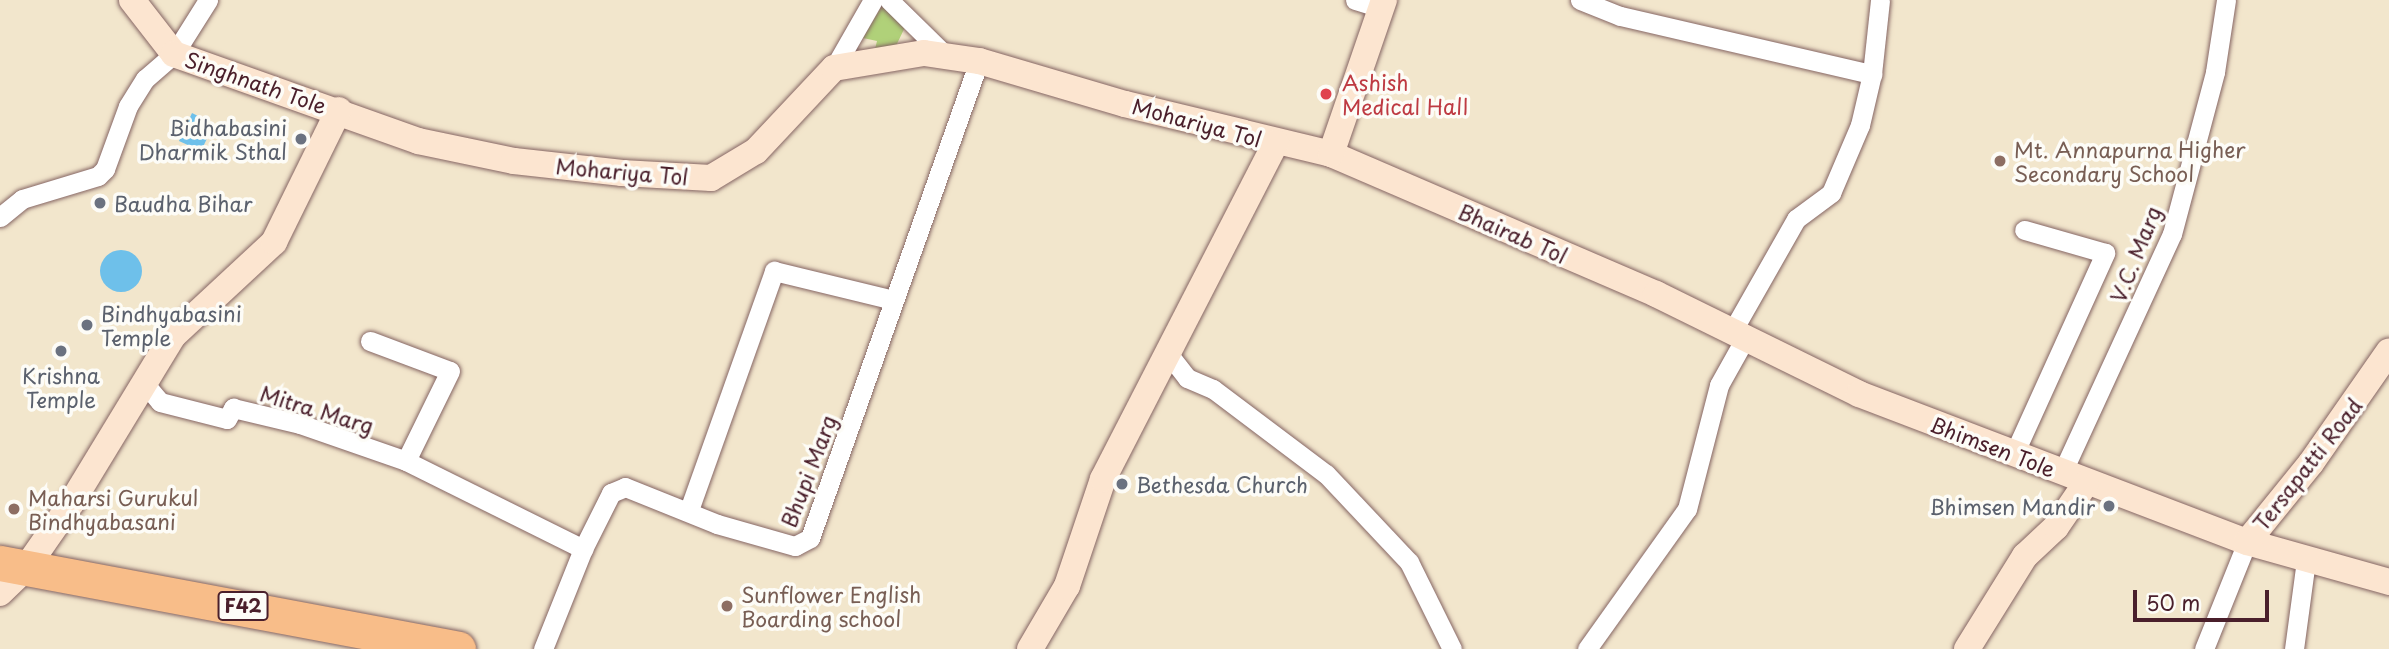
<!DOCTYPE html>
<html>
<head>
<meta charset="utf-8">
<style>
  body { margin:0 }
  #map { position:relative; width:2389px; height:649px; overflow:hidden; background:#f2e6cc; font-family:"Playpen Sans",sans-serif }
  div>[style] { position:absolute }
  .green>* { inset:0; background:#b0d179 }
  .water>* { inset:0; background:#6ec0ea }
  .round { border-radius:50% }
  .roads { filter:drop-shadow(0 0 2px #856563) drop-shadow(0 0 2px #856563) }
  .street>* { height:19px; margin:-9.5px; padding:0 9.5px; transform-origin:9.5px; border-radius:9.5px; background:#fff }
  .secondary>* { height:26px; margin:-13px; padding:0 13px; transform-origin:13px; border-radius:13px; background:#fce5d0 }
  .highway>* { height:35px; margin:-17.5px; padding:0 17.5px; transform-origin:17.5px; border-radius:17.5px; background:#f8bd89 }
  .dots>* { width:19px; height:19px; translate:-50% -50%; box-sizing:border-box; border:4px solid #fdfcf7; border-radius:50% }
  span { translate:-50% -50%; white-space:nowrap; text-align:center; line-height:1.15; -webkit-text-stroke:7px #fdfcf7; paint-order:stroke }
  .shield-label span { padding:2px 5px; background:#fdfcf7; border:2px solid; border-radius:5px; -webkit-text-stroke-width:0 }
  .shield-label { font-size:19px; color:#4a1f2b; font-weight:700 }
  .street-label { font-size:21px; color:#4a1f2b }
  .health-label { font-size:21px; color:#be3a42 }
  .left { translate:0 -50%; text-align:left }
  .worship-label { font-size:21px; color:#5b616d }
  .right { translate:-100% -50%; text-align:right }
  .education-label { font-size:21px; color:#785e54 }
  .scale { position:absolute; left:2133px; top:590px; width:136px; height:32px; box-sizing:border-box; border:4px solid #4a1f2b; border-top:0; padding-left:9px; font-size:21px; line-height:24px; white-space:nowrap; color:#4a1f2b; -webkit-text-stroke:5px #fdfcf7; paint-order:stroke }
</style>
</head>
<body>
<div id="map">
  <div class="green">
    <div style="clip-path:polygon(883px 4px,906px 25px,895px 48px,874px 53px,877px 41px,863px 38px)"></div>
  </div>
  <div class="water">
    <div style="clip-path:polygon(192px 113px,214px 124px,201px 151px,179px 141px)"></div>
    <div class="round" style="left:100px;top:250px;width:42px;height:42px"></div>
  </div>
  <div class="roads">
    <div class="street">
      <div style="left:889px;top:0;width:74px;rotate:44.5deg"></div>
      <div style="left:1355px;top:0;width:28px;rotate:17deg"></div>
      <div style="left:1580px;top:0;width:43px;rotate:21.8deg"></div>
      <div style="left:1620px;top:16px;width:259px;rotate:13deg"></div>
      <div style="left:834px;top:68px;width:78px;rotate:-60.2deg"></div>
      <div style="left:0;top:217px;width:28px;rotate:-39deg"></div>
      <div style="left:22px;top:199px;width:79px;rotate:-16.8deg"></div>
      <div style="left:98px;top:176px;width:10px;rotate:-45deg"></div>
      <div style="left:105px;top:169px;width:67px;rotate:-69.9deg"></div>
      <div style="left:128px;top:106px;width:32px;rotate:-58deg"></div>
      <div style="left:145px;top:79px;width:38px;rotate:-41deg"></div>
      <div style="left:174px;top:54px;width:64px;rotate:-57.8deg"></div>
      <div style="left:1733px;top:330px;width:128px;rotate:-60.4deg"></div>
      <div style="left:1796px;top:219px;width:44px;rotate:-36.6deg"></div>
      <div style="left:1831px;top:193px;width:74px;rotate:-66.9deg"></div>
      <div style="left:1860px;top:125px;width:52px;rotate:-76.8deg"></div>
      <div style="left:1872px;top:74px;width:74px;rotate:-83.8deg"></div>
      <div style="left:370px;top:341px;width:85px;rotate:20.6deg"></div>
      <div style="left:450px;top:371px;width:100px;rotate:116.1deg"></div>
      <div style="left:406px;top:461px;width:198px;rotate:26.4deg"></div>
      <div style="left:583px;top:549px;width:108px;rotate:111.8deg"></div>
      <div style="left:1170px;top:356px;width:28px;rotate:52deg"></div>
      <div style="left:1187px;top:378px;width:28px;rotate:23deg"></div>
      <div style="left:1213px;top:389px;width:141px;rotate:37deg"></div>
      <div style="left:1326px;top:474px;width:121px;rotate:46.7deg"></div>
      <div style="left:1409px;top:562px;width:97px;rotate:63.7deg"></div>
      <div style="left:145px;top:384px;width:23px;rotate:50deg"></div>
      <div style="left:160px;top:402px;width:69px;rotate:14.2deg"></div>
      <div style="left:227px;top:419px;width:13px;rotate:-61deg"></div>
      <div style="left:233px;top:408px;width:69px;rotate:13.4deg"></div>
      <div style="left:300px;top:424px;width:112px;rotate:19.2deg"></div>
      <div style="left:2014px;top:454px;width:221px;rotate:-65.6deg"></div>
      <div style="left:2105px;top:253px;width:84px;rotate:-164.1deg"></div>
      <div style="left:2062px;top:473px;width:263px;rotate:-65.3deg"></div>
      <div style="left:2172px;top:234px;width:168px;rotate:-75.1deg"></div>
      <div style="left:2215px;top:72px;width:73px;rotate:-81.3deg"></div>
      <div style="left:689px;top:510px;width:254px;rotate:-70.4deg"></div>
      <div style="left:774px;top:271px;width:123px;rotate:13.6deg"></div>
      <div style="left:583px;top:549px;width:63px;rotate:-63.4deg"></div>
      <div style="left:611px;top:493px;width:15px;rotate:-23deg"></div>
      <div style="left:625px;top:487px;width:99px;rotate:21.9deg"></div>
      <div style="left:717px;top:524px;width:81px;rotate:15.8deg"></div>
      <div style="left:795px;top:546px;width:17px;rotate:-28deg"></div>
      <div style="left:810px;top:538px;width:506px;rotate:-70.49deg"></div>
      <div style="left:1587px;top:649px;width:172px;rotate:-54.5deg"></div>
      <div style="left:1687px;top:509px;width:128px;rotate:-75.5deg"></div>
      <div style="left:1719px;top:385px;width:57px;rotate:-60.8deg"></div>
      <div style="left:2204px;top:649px;width:115px;rotate:-68.1deg"></div>
      <div style="left:2294px;top:649px;width:90px;rotate:-82.3deg"></div>
    </div>
    <div class="secondary">
      <div style="left:132px;top:0;width:68px;rotate:52.1deg"></div>
      <div style="left:174px;top:54px;width:259px;rotate:19.6deg"></div>
      <div style="left:418px;top:141px;width:98px;rotate:11.8deg"></div>
      <div style="left:514px;top:161px;width:109px;rotate:6.3deg"></div>
      <div style="left:622px;top:173px;width:89px;rotate:3.2deg"></div>
      <div style="left:711px;top:178px;width:52px;rotate:-31deg"></div>
      <div style="left:756px;top:151px;width:114px;rotate:-46.8deg"></div>
      <div style="left:834px;top:68px;width:91px;rotate:-9.5deg"></div>
      <div style="left:924px;top:53px;width:56px;rotate:8.3deg"></div>
      <div style="left:979px;top:61px;width:152px;rotate:16.4deg"></div>
      <div style="left:1125px;top:104px;width:212px;rotate:13.6deg"></div>
      <div style="left:1331px;top:154px;width:354px;rotate:23.3deg"></div>
      <div style="left:1656px;top:294px;width:226px;rotate:26.2deg"></div>
      <div style="left:1859px;top:394px;width:415px;rotate:20.9deg"></div>
      <div style="left:2247px;top:542px;width:148px;rotate:15.7deg"></div>
      <div style="left:1331px;top:154px;width:163px;rotate:-71deg"></div>
      <div style="left:2247px;top:542px;width:102px;rotate:-51deg"></div>
      <div style="left:2311px;top:463px;width:136px;rotate:-55.1deg"></div>
      <div style="left:0;top:593px;width:36px;rotate:-44deg"></div>
      <div style="left:26px;top:568px;width:80px;rotate:-55.1deg"></div>
      <div style="left:72px;top:502px;width:194px;rotate:-58.7deg"></div>
      <div style="left:173px;top:336px;width:138px;rotate:-42.9deg"></div>
      <div style="left:274px;top:242px;width:147px;rotate:-63.8deg"></div>
      <div style="left:1030px;top:649px;width:73px;rotate:-59.6deg"></div>
      <div style="left:1067px;top:586px;width:113px;rotate:-71.4deg"></div>
      <div style="left:1103px;top:479px;width:378px;rotate:-62.8deg"></div>
      <div style="left:1967px;top:649px;width:110px;rotate:-58.1deg"></div>
      <div style="left:2025px;top:556px;width:42px;rotate:-43.1deg"></div>
      <div style="left:2056px;top:527px;width:53px;rotate:-55.7deg"></div>
    </div>
    <div class="highway">
      <div style="left:0;top:563px;width:466px;rotate:10.6deg"></div>
    </div>
  </div>
  <div class="dots">
    <div style="left:1326px;top:94px;background:#e0444e"></div>
    <div style="left:301px;top:139px;background:#6b7280"></div>
    <div style="left:2000px;top:161px;background:#8d6e63"></div>
    <div style="left:100px;top:203px;background:#6b7280"></div>
    <div style="left:87px;top:325px;background:#6b7280"></div>
    <div style="left:61px;top:351px;background:#6b7280"></div>
    <div style="left:1122px;top:484px;background:#6b7280"></div>
    <div style="left:2109px;top:506px;background:#6b7280"></div>
    <div style="left:14px;top:509px;background:#8d6e63"></div>
    <div style="left:727px;top:606px;background:#8d6e63"></div>
  </div>
  <div class="shield-label">
    <span style="left:243px;top:606px">F42</span>
  </div>
  <div class="street-label">
    <span style="left:256px;top:82px;rotate:19deg">Singhnath Tole</span>
    <span style="left:1197px;top:122px;rotate:15deg">Mohariya Tol</span>
    <span style="left:622px;top:171px;rotate:5deg">Mohariya Tol</span>
    <span style="left:1513px;top:233px;rotate:24deg">Bhairab Tol</span>
    <span style="left:2135px;top:254px;rotate:-68deg">V.C. Marg</span>
    <span style="left:317px;top:409px;rotate:17deg">Mitra Marg</span>
    <span style="left:1993px;top:446px;rotate:21deg">Bhimsen Tole</span>
    <span style="left:2307px;top:464px;rotate:-52deg">Tersapatti Road</span>
    <span style="left:808px;top:471px;rotate:-69deg">Bhupi Marg</span>
  </div>
  <div class="health-label">
    <span class="left" style="left:1342px;top:94px">Ashish<br>Medical Hall</span>
  </div>
  <div class="worship-label">
    <span class="right" style="left:287px;top:139px">Bidhabasini<br>Dharmik Sthal</span>
    <span class="left" style="left:114px;top:203px">Baudha Bihar</span>
    <span class="left" style="left:101px;top:325px">Bindhyabasini<br>Temple</span>
    <span style="left:61px;top:387px">Krishna<br>Temple</span>
    <span class="left" style="left:1136px;top:484px">Bethesda Church</span>
    <span class="right" style="left:2095px;top:506px">Bhimsen Mandir</span>
  </div>
  <div class="education-label">
    <span class="left" style="left:2014px;top:161px">Mt. Annapurna Higher<br>Secondary School</span>
    <span class="left" style="left:28px;top:509px">Maharsi Gurukul<br>Bindhyabasani</span>
    <span class="left" style="left:741px;top:606px">Sunflower English<br>Boarding school</span>
  </div>
  <div class="scale">50 m</div>
</div>
</body>
</html>
